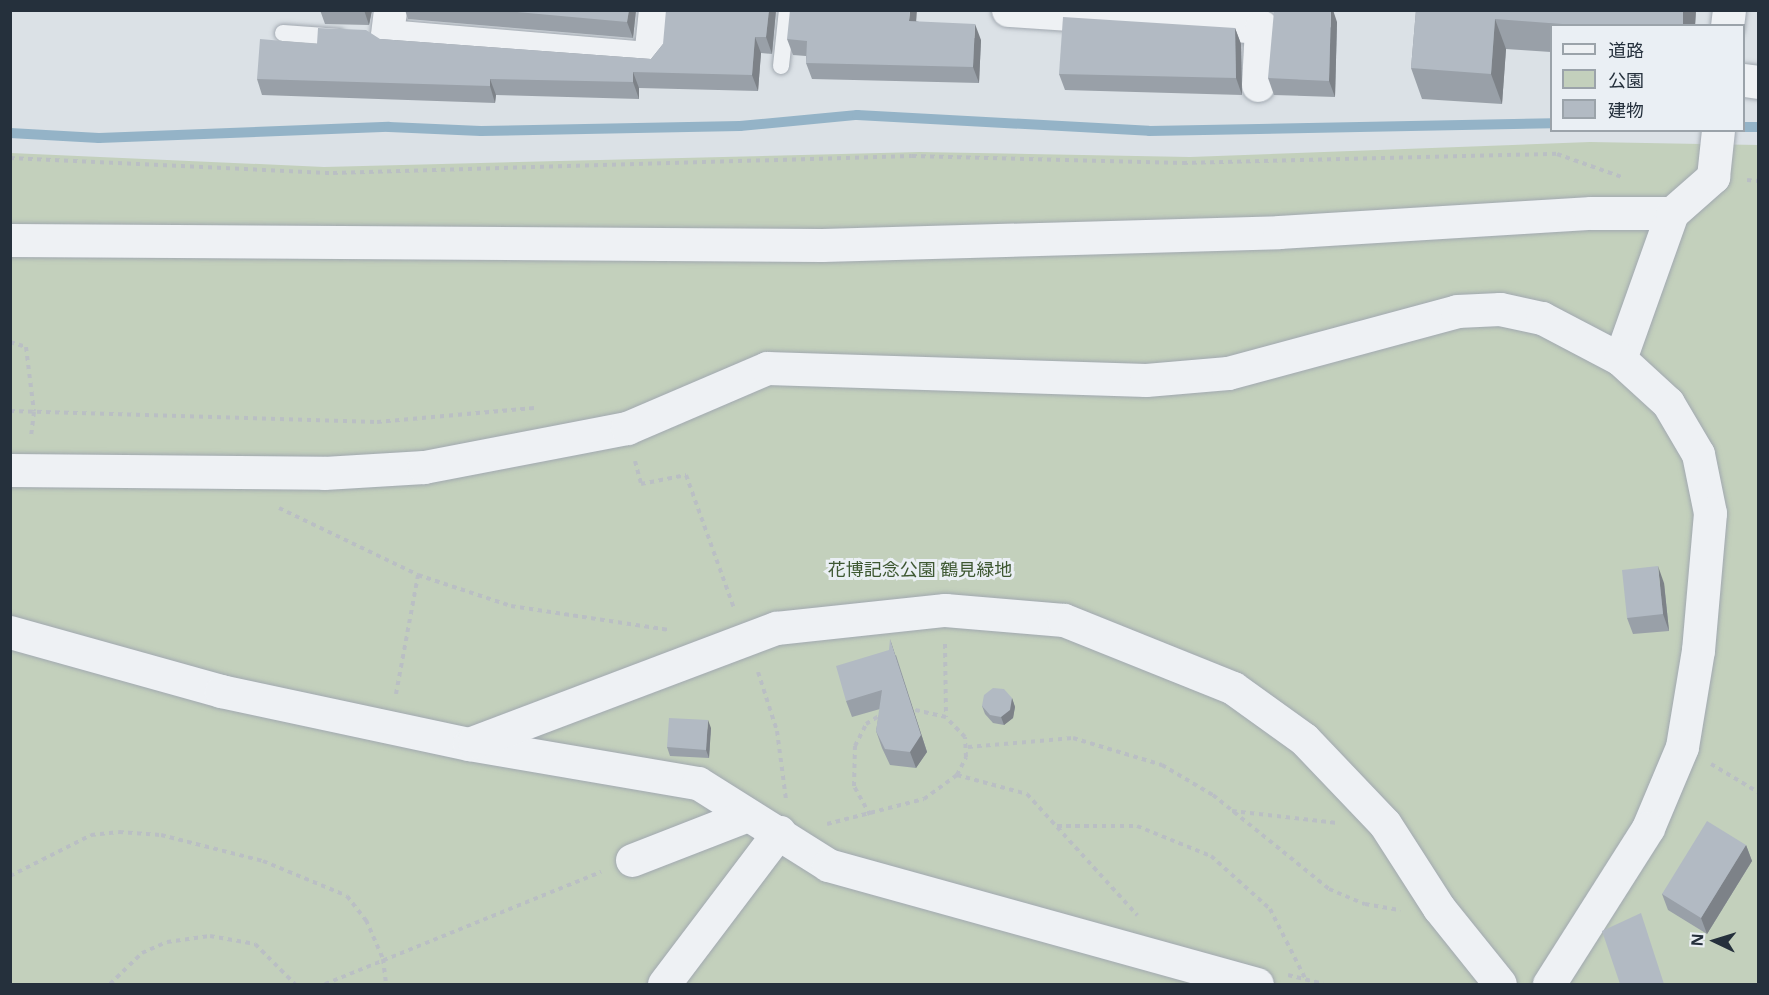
<!DOCTYPE html>
<html>
<head>
<meta charset="utf-8">
<style>
  body { margin:0 }
  #map { position:relative; width:1769px; height:995px; overflow:hidden; background:#dbe1e6; font-family:"Noto Sans","Noto Sans JP",sans-serif }
  div>[style] { position:absolute }
  .green>* { inset:0; background:#c3d0bc }
  .stream>* { height:10px; margin:-5px; padding:0 5px; transform-origin:5px; border-radius:5px; background:#94b3c7 }
  .path>* { height:4px; margin-top:-2px; transform-origin:0; background:repeating-linear-gradient(90deg,#babfc4 0 4.5px,transparent 0 9px) }
  .roads { filter:drop-shadow(0 0 2px #a1a8b0) drop-shadow(0 0 2px #a1a8b0) }
  .lane>* { height:16px; margin:-8px; padding:0 8px; transform-origin:8px; border-radius:8px; background:#eef1f4 }
  .street>* { height:33px; margin:-16.5px; padding:0 16.5px; transform-origin:16.5px; border-radius:16.5px; background:#eef1f4 }
  .wall>* { inset:0; background:#99a0a8 }
  .shaded-wall>* { inset:0; background:#7d8288 }
  .building>* { inset:0; background:#b2bac3 }
  span { translate:-50% -50%; white-space:nowrap; text-align:center; line-height:1.15; -webkit-text-stroke:6px #eaeff4; paint-order:stroke }
  .park-label { font-size:18px; color:#3e5832 }
  .frame { position:absolute; inset:0; border:12px solid #25303c; pointer-events:none }
  .legend { position:absolute; left:1550px; top:24px; width:195px; height:108px; box-sizing:border-box; background:#eaeff4; border:2px solid #9ba3aa; margin:0; padding:8px 10px; list-style:none; font-size:18px; color:#25303c }
  .legend li { display:flex; align-items:center; gap:12px; height:30px }
  .legend b { width:30px; border:2px solid #9ba3aa }
  .north { position:absolute; left:1685px; top:911px; width:60px; height:60px; -webkit-text-stroke:4px #eaeff4; paint-order:stroke; rotate:274deg; font-size:16px; font-weight:700; line-height:24px; text-align:center; color:#25303c }
  .north::after { content:''; display:block; margin:auto; width:21px; height:27px; background:#25303c; clip-path:polygon(50% 0,100% 100%,50% 72%,0 100%) }
</style>
</head>
<body>
<div id="map">
  <div class="green">
    <div style="clip-path:polygon(1590px 142px,1758px 145px,1758px 984px,11px 984px,11px 153px,324px 167px,920px 152px,1190px 157px)"></div>
  </div>
  <div class="stream">
    <div style="left:1744px;top:127px;width:14px"></div>
    <div style="left:10px;top:133px;width:89px;rotate:3.2deg"></div>
    <div style="left:99px;top:138px;width:290px;rotate:-2.2deg"></div>
    <div style="left:389px;top:127px;width:92px;rotate:2.5deg"></div>
    <div style="left:481px;top:131px;width:259px;rotate:-1.1deg"></div>
    <div style="left:740px;top:126px;width:118px;rotate:-5.4deg"></div>
    <div style="left:857px;top:115px;width:292px;rotate:3.1deg"></div>
    <div style="left:1149px;top:131px;width:403px;rotate:-1.1deg"></div>
  </div>
  <div class="path">
    <div style="left:10px;top:158px;width:323px;rotate:2.7deg"></div>
    <div style="left:333px;top:173px;width:579px;rotate:-1.68deg"></div>
    <div style="left:912px;top:156px;width:271px;rotate:1.5deg"></div>
    <div style="left:1183px;top:163px;width:374px;rotate:-1.4deg"></div>
    <div style="left:1557px;top:154px;width:69px;rotate:19.5deg"></div>
    <div style="left:1747px;top:180px;width:11px;rotate:5deg"></div>
    <div style="left:10px;top:342px;width:17px;rotate:17deg"></div>
    <div style="left:26px;top:347px;width:65px;rotate:83deg"></div>
    <div style="left:34px;top:412px;width:26px;rotate:97deg"></div>
    <div style="left:10px;top:411px;width:367px;rotate:1.7deg"></div>
    <div style="left:377px;top:422px;width:158px;rotate:-5.1deg"></div>
    <div style="left:635px;top:461px;width:24px;rotate:75deg"></div>
    <div style="left:641px;top:484px;width:46px;rotate:-11.3deg"></div>
    <div style="left:686px;top:475px;width:141px;rotate:70.2deg"></div>
    <div style="left:279px;top:508px;width:154px;rotate:25.7deg"></div>
    <div style="left:418px;top:575px;width:98px;rotate:18.4deg"></div>
    <div style="left:511px;top:606px;width:160px;rotate:8.6deg"></div>
    <div style="left:945px;top:644px;width:73px;rotate:89.2deg"></div>
    <div style="left:758px;top:672px;width:62px;rotate:72.1deg"></div>
    <div style="left:777px;top:731px;width:69px;rotate:82.5deg"></div>
    <div style="left:396px;top:694px;width:121px;rotate:-79.5deg"></div>
    <div style="left:968px;top:747px;width:105px;rotate:-4.9deg"></div>
    <div style="left:1073px;top:738px;width:93px;rotate:16.9deg"></div>
    <div style="left:1162px;top:765px;width:59px;rotate:30.5deg"></div>
    <div style="left:1213px;top:795px;width:149px;rotate:39deg"></div>
    <div style="left:1329px;top:889px;width:39px;rotate:23deg"></div>
    <div style="left:1365px;top:904px;width:36px;rotate:10deg"></div>
    <div style="left:1711px;top:764px;width:55px;rotate:30.8deg"></div>
    <div style="left:957px;top:775px;width:73px;rotate:15.2deg"></div>
    <div style="left:1027px;top:794px;width:164px;rotate:47.7deg"></div>
    <div style="left:1232px;top:811px;width:106px;rotate:6.5deg"></div>
    <div style="left:870px;top:815px;width:33px;rotate:-119deg"></div>
    <div style="left:854px;top:786px;width:40px;rotate:-88.6deg"></div>
    <div style="left:855px;top:746px;width:25px;rotate:-63deg"></div>
    <div style="left:866px;top:724px;width:19px;rotate:-32deg"></div>
    <div style="left:827px;top:824px;width:100px;rotate:-14.5deg"></div>
    <div style="left:924px;top:799px;width:41px;rotate:-36deg"></div>
    <div style="left:957px;top:775px;width:20px;rotate:-63deg"></div>
    <div style="left:966px;top:757px;width:20px;rotate:-93deg"></div>
    <div style="left:965px;top:737px;width:28px;rotate:-134deg"></div>
    <div style="left:946px;top:717px;width:37px;rotate:-167deg"></div>
    <div style="left:1057px;top:826px;width:80px"></div>
    <div style="left:1137px;top:826px;width:80px;rotate:22.1deg"></div>
    <div style="left:1211px;top:856px;width:79px;rotate:41.9deg"></div>
    <div style="left:1270px;top:909px;width:80px;rotate:63.1deg"></div>
    <div style="left:10px;top:876px;width:91px;rotate:-26.8deg"></div>
    <div style="left:91px;top:835px;width:28px;rotate:-6deg"></div>
    <div style="left:119px;top:832px;width:42px;rotate:4.1deg"></div>
    <div style="left:161px;top:835px;width:105px;rotate:14.3deg"></div>
    <div style="left:263px;top:861px;width:91px;rotate:22.6deg"></div>
    <div style="left:347px;top:896px;width:31px;rotate:52deg"></div>
    <div style="left:366px;top:920px;width:43px;rotate:66.4deg"></div>
    <div style="left:383px;top:959px;width:25px;rotate:83deg"></div>
    <div style="left:1288px;top:975px;width:36px;rotate:14deg"></div>
    <div style="left:110px;top:984px;width:45px;rotate:-44.1deg"></div>
    <div style="left:142px;top:953px;width:27px;rotate:-24deg"></div>
    <div style="left:167px;top:942px;width:43px;rotate:-7.9deg"></div>
    <div style="left:210px;top:936px;width:46px;rotate:10.1deg"></div>
    <div style="left:255px;top:944px;width:57px;rotate:45deg"></div>
    <div style="left:325px;top:984px;width:298px;rotate:-22.1deg"></div>
  </div>
  <div class="roads">
    <div class="lane">
      <div style="left:283px;top:33px;width:56px;rotate:4.1deg"></div>
      <div style="left:781px;top:66px;width:56px;rotate:-83.9deg"></div>
    </div>
    <div class="street">
      <div style="left:390px;top:10px;width:26px;rotate:97deg"></div>
      <div style="left:387px;top:36px;width:264px;rotate:4.8deg"></div>
      <div style="left:650px;top:58px;width:48px;rotate:-84.1deg"></div>
      <div style="left:1008px;top:10px;width:254px;rotate:3.8deg"></div>
      <div style="left:1261px;top:27px;width:58px;rotate:93deg"></div>
      <div style="left:1727px;top:26px;width:16px;rotate:-83deg"></div>
      <div style="left:1744px;top:80px;width:14px;rotate:8deg"></div>
      <div style="left:10px;top:240px;width:812px;rotate:0.35deg"></div>
      <div style="left:822px;top:245px;width:457px;rotate:-1.6deg"></div>
      <div style="left:1279px;top:232px;width:313px;rotate:-3.5deg"></div>
      <div style="left:1591px;top:213px;width:81px"></div>
      <div style="left:1620px;top:359px;width:155px;rotate:-70.4deg"></div>
      <div style="left:1672px;top:213px;width:55px;rotate:-41.3deg"></div>
      <div style="left:1713px;top:177px;width:47px;rotate:-83.9deg"></div>
      <div style="left:10px;top:470px;width:314px;rotate:0.5deg"></div>
      <div style="left:324px;top:473px;width:100px;rotate:-3.4deg"></div>
      <div style="left:424px;top:467px;width:207px;rotate:-10.9deg"></div>
      <div style="left:627px;top:428px;width:152px;rotate:-23.2deg"></div>
      <div style="left:767px;top:368px;width:379px;rotate:1.8deg"></div>
      <div style="left:1146px;top:380px;width:82px;rotate:-4.9deg"></div>
      <div style="left:1228px;top:373px;width:237px;rotate:-15.1deg"></div>
      <div style="left:1457px;top:311px;width:43px;rotate:-2.7deg"></div>
      <div style="left:1500px;top:309px;width:43px;rotate:12.1deg"></div>
      <div style="left:1542px;top:318px;width:88px;rotate:27.7deg"></div>
      <div style="left:1620px;top:359px;width:65px;rotate:42.5deg"></div>
      <div style="left:1668px;top:403px;width:59px;rotate:59.5deg"></div>
      <div style="left:1698px;top:454px;width:60px;rotate:78.5deg"></div>
      <div style="left:1710px;top:513px;width:138px;rotate:95deg"></div>
      <div style="left:1698px;top:650px;width:98px;rotate:99.4deg"></div>
      <div style="left:1682px;top:747px;width:88px;rotate:112.8deg"></div>
      <div style="left:1648px;top:828px;width:185px;rotate:122.4deg"></div>
      <div style="left:10px;top:632px;width:219px;rotate:15.6deg"></div>
      <div style="left:221px;top:691px;width:254px;rotate:12.1deg"></div>
      <div style="left:469px;top:744px;width:232px;rotate:9.7deg"></div>
      <div style="left:698px;top:783px;width:154px;rotate:32.2deg"></div>
      <div style="left:828px;top:865px;width:445px;rotate:15.5deg"></div>
      <div style="left:474px;top:742px;width:323px;rotate:-20.7deg"></div>
      <div style="left:776px;top:628px;width:170px;rotate:-6.1deg"></div>
      <div style="left:945px;top:610px;width:119px;rotate:4.8deg"></div>
      <div style="left:1064px;top:620px;width:182px;rotate:21.9deg"></div>
      <div style="left:1233px;top:688px;width:87px;rotate:35.7deg"></div>
      <div style="left:1304px;top:739px;width:117px;rotate:46.4deg"></div>
      <div style="left:1385px;top:824px;width:100px;rotate:57.3deg"></div>
      <div style="left:1439px;top:908px;width:97px;rotate:51.2deg"></div>
      <div style="left:632px;top:860px;width:121px;rotate:-21.3deg"></div>
      <div style="left:664px;top:984px;width:191px;rotate:-52.9deg"></div>
    </div>
  </div>
  <div class="wall">
    <div style="clip-path:polygon(320px 10px,372px 10px,369px 25px,325px 24px)"></div>
    <div style="clip-path:polygon(405px 10px,636px 10px,633px 38px,408px 19px)"></div>
    <div style="clip-path:polygon(776px 10px,772px 54px,761px 53px,758px 91px,639px 88px,639px 99px,496px 95px,495px 103px,262px 95px,257px 79px,317px 44px,380px 39px,651px 59px,663px 44px)"></div>
    <div style="clip-path:polygon(1416px 10px,1696px 10px,1695px 26px,1551px 26px,1551px 52px,1506px 49px,1502px 104px,1422px 99px,1411px 68px)"></div>
    <div style="clip-path:polygon(916px 21px,981px 40px,979px 83px,812px 79px,806px 63px,806px 56px,793px 55px,787px 39px)"></div>
    <div style="clip-path:polygon(1337px 22px,1335px 97px,1274px 95px,1268px 78px)"></div>
    <div style="clip-path:polygon(1235px 28px,1241px 44px,1242px 95px,1065px 90px,1059px 74px)"></div>
    <div style="clip-path:polygon(1664px 583px,1669px 631px,1633px 634px,1627px 618px)"></div>
    <div style="clip-path:polygon(896px 655px,927px 752px,916px 768px,890px 765px,882px 748px,876px 731px,880px 709px,852px 717px,846px 701px)"></div>
    <div style="clip-path:polygon(1012px 698px,1015px 707px,1013px 718px,1004px 725px,993px 723px,985px 714px,982px 706px)"></div>
    <div style="clip-path:polygon(711px 728px,709px 758px,670px 756px,667px 747px)"></div>
    <div style="clip-path:polygon(1746px 845px,1752px 861px,1707px 934px,1668px 910px,1662px 894px)"></div>
  </div>
  <div class="shaded-wall">
    <div style="clip-path:polygon(364px 10px,372px 10px,369px 25px)"></div>
    <div style="clip-path:polygon(629px 10px,636px 10px,633px 38px,627px 22px)"></div>
    <div style="clip-path:polygon(769px 10px,776px 10px,772px 54px,766px 37px)"></div>
    <div style="clip-path:polygon(910px 10px,917px 10px,915px 37px,909px 21px)"></div>
    <div style="clip-path:polygon(1331px 10px,1333px 10px,1337px 22px,1335px 97px,1329px 81px)"></div>
    <div style="clip-path:polygon(1683px 10px,1696px 10px,1695px 26px,1683px 26px)"></div>
    <div style="clip-path:polygon(1495px 19px,1506px 49px,1502px 104px,1491px 74px)"></div>
    <div style="clip-path:polygon(975px 24px,981px 40px,979px 83px,973px 67px)"></div>
    <div style="clip-path:polygon(1235px 28px,1241px 44px,1242px 95px,1236px 78px)"></div>
    <div style="clip-path:polygon(755px 37px,761px 53px,758px 91px,752px 75px)"></div>
    <div style="clip-path:polygon(633px 72px,639px 88px,639px 99px,633px 82px)"></div>
    <div style="clip-path:polygon(490px 79px,496px 95px,495px 103px,490px 86px)"></div>
    <div style="clip-path:polygon(1658px 566px,1664px 583px,1669px 631px,1663px 614px)"></div>
    <div style="clip-path:polygon(890px 639px,927px 752px,916px 768px,910px 752px)"></div>
    <div style="clip-path:polygon(1012px 698px,1015px 707px,1013px 718px,1004px 725px,1001px 717px)"></div>
    <div style="clip-path:polygon(708px 720px,711px 728px,709px 758px,706px 750px)"></div>
    <div style="clip-path:polygon(1746px 845px,1752px 861px,1707px 934px,1701px 918px)"></div>
  </div>
  <div class="building">
    <div style="clip-path:polygon(495px 10px,629px 10px,627px 22px)"></div>
    <div style="clip-path:polygon(666px 10px,769px 10px,766px 37px,755px 37px,752px 75px,633px 72px,633px 82px,490px 79px,490px 86px,257px 79px,260px 39px,317px 44px,318px 28px,366px 30px,380px 39px,651px 59px,663px 44px)"></div>
    <div style="clip-path:polygon(790px 10px,910px 10px,909px 21px,975px 24px,973px 67px,806px 63px,807px 41px,787px 39px)"></div>
    <div style="clip-path:polygon(1279px 10px,1331px 10px,1329px 81px,1268px 78px,1274px 11px)"></div>
    <div style="clip-path:polygon(1416px 10px,1683px 10px,1683px 26px,1589px 26px,1495px 19px,1491px 74px,1411px 68px)"></div>
    <div style="clip-path:polygon(1063px 17px,1235px 28px,1236px 78px,1059px 74px)"></div>
    <div style="clip-path:polygon(1658px 566px,1663px 614px,1627px 618px,1622px 570px)"></div>
    <div style="clip-path:polygon(890px 639px,921px 735px,910px 752px,885px 749px,876px 731px,882px 690px,846px 701px,836px 666px,889px 650px)"></div>
    <div style="clip-path:polygon(993px 688px,1004px 689px,1012px 698px,1010px 710px,1001px 717px,990px 715px,982px 706px,984px 695px)"></div>
    <div style="clip-path:polygon(669px 718px,708px 720px,706px 750px,667px 747px)"></div>
    <div style="clip-path:polygon(1707px 821px,1746px 845px,1701px 918px,1662px 894px)"></div>
    <div style="clip-path:polygon(1641px 913px,1664px 984px,1620px 984px,1602px 931px)"></div>
  </div>
  <div class="park-label">
    <span style="left:920px;top:569px">花博記念公園 鶴見緑地</span>
  </div>
  <div class="frame"></div>
  <ul class="legend">
  <li><b style="height:8px;background:#eef1f4"></b>道路</li>
  <li><b style="height:16px;background:#c3d0bc"></b>公園</li>
  <li><b style="height:16px;background:#b2bac3"></b>建物</li>
  </ul>
  <div class="north">N</div>
</div>
</body>
</html>
